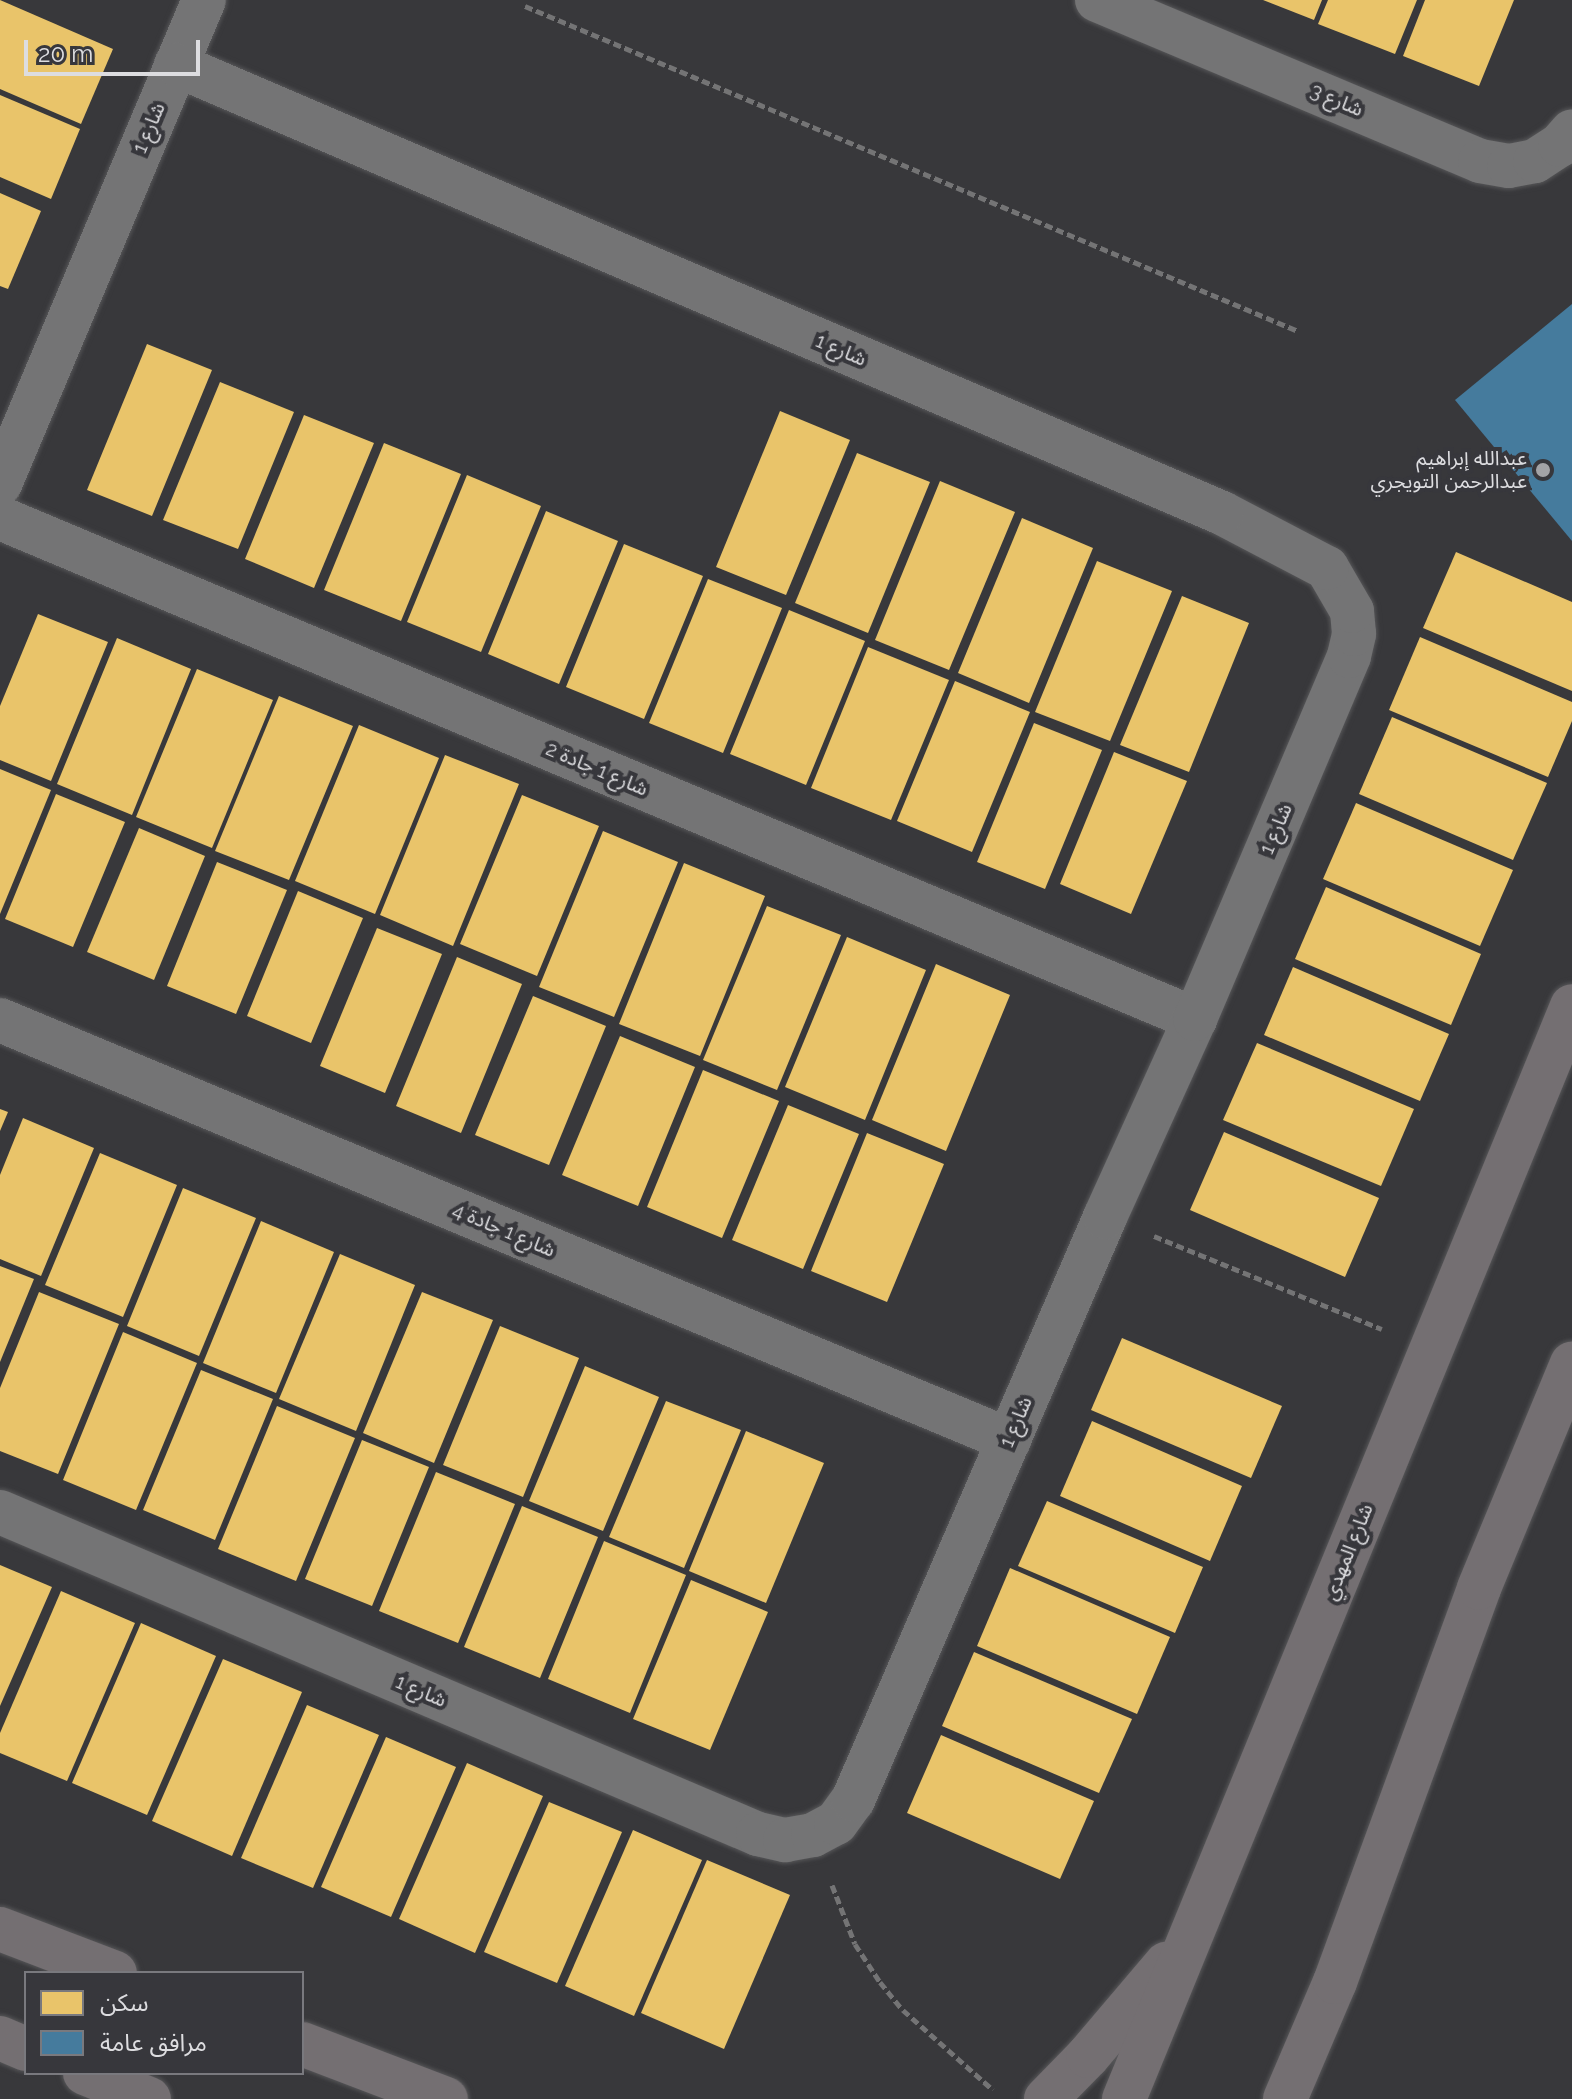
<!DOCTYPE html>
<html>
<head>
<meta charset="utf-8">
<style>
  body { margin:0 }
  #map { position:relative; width:1572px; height:2099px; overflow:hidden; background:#38383b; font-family:Raleway,"Noto Sans Arabic",sans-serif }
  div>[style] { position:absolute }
  .homes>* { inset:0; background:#e9c46a }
  .public>* { inset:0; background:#457b9d }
  .path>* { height:5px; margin-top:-2.5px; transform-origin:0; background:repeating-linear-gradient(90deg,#747475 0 8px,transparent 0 12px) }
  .roads { filter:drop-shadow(0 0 2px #565658) drop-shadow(0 0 2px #565658) }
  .minor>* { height:44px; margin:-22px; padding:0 22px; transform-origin:22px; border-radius:22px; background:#747475 }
  .major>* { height:44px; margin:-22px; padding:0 22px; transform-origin:22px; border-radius:22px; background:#746f72 }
  .dots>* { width:22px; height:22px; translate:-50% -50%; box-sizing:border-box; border:4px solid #37373c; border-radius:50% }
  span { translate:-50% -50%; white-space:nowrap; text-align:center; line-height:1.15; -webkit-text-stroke:8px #37373c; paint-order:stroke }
  .street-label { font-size:20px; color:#dddde0 }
  .poi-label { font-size:20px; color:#dddde0 }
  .right { translate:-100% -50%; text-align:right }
  .legend { position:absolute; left:24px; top:1971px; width:280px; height:104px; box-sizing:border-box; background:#37373c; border:2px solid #79797e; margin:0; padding:10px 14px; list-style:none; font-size:24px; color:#dddde0 }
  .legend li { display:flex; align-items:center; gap:16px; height:40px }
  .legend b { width:40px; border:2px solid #79797e }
  .scale { position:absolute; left:24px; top:40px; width:176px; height:36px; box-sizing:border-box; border:4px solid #dddde0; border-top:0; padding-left:10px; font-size:24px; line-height:28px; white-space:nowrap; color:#dddde0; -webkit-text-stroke:6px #37373c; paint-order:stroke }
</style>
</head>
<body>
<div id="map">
  <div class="homes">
    <div style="clip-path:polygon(0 0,113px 49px,81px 124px,0 89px)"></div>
    <div style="clip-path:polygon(1263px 0,1322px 0,1314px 20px)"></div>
    <div style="clip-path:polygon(1328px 0,1417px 0,1395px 54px,1318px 24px)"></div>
    <div style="clip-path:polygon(1425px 0,1514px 0,1479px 86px,1403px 56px)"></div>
    <div style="clip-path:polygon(0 95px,80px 129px,51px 199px,0 177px)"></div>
    <div style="clip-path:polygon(0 193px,41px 211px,8px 289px,0 286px)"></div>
    <div style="clip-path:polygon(147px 344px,212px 370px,152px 516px,87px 490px)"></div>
    <div style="clip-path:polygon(220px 382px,294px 412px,238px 549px,163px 520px)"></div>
    <div style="clip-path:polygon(780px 411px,850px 440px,786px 595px,716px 567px)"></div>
    <div style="clip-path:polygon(304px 415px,374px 443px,314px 588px,245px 559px)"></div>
    <div style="clip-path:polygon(384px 443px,461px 474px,401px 621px,324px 590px)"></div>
    <div style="clip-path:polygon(857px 453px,930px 482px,868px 633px,795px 603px)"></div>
    <div style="clip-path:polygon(467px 475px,541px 506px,481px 652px,407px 622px)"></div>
    <div style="clip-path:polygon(940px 481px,1015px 512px,949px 670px,875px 640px)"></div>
    <div style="clip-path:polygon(546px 511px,618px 541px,559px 684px,488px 654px)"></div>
    <div style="clip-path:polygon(1022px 518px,1093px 548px,1029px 703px,958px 673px)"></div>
    <div style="clip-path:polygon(624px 544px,703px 576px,644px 719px,566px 687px)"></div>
    <div style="clip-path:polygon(1456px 552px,1572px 602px,1572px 691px,1423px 628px)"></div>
    <div style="clip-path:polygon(1097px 561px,1172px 591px,1110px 741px,1035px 712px)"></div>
    <div style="clip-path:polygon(708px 579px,782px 608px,723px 753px,649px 723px)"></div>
    <div style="clip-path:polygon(1182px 596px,1249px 623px,1189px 772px,1120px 745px)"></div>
    <div style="clip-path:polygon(789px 610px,865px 641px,806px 785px,730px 754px)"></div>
    <div style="clip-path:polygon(38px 614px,108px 642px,51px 781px,0 760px,0 706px)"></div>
    <div style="clip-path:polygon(1420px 637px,1572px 702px,1572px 721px,1548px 777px,1389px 710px)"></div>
    <div style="clip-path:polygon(117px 638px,191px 669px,132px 815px,57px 784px)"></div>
    <div style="clip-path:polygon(868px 647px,949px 680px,891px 820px,811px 788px)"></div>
    <div style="clip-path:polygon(197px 669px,273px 700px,212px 848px,136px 817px)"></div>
    <div style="clip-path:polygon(955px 681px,1030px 712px,972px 852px,897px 821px)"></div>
    <div style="clip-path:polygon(279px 696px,353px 726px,289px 880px,215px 851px)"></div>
    <div style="clip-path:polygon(1392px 717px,1547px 783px,1513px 860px,1359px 794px)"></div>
    <div style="clip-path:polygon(1034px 723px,1102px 750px,1045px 889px,977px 862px)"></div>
    <div style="clip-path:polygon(359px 725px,439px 758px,375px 914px,295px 881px)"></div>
    <div style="clip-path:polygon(1114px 752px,1187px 781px,1131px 914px,1060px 884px)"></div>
    <div style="clip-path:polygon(445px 755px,519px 784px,453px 946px,380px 915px)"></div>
    <div style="clip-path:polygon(0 769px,51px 790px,0 914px)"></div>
    <div style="clip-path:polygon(56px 794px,125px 822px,73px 947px,5px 919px)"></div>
    <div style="clip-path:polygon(522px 795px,599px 826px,537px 976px,460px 944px)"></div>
    <div style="clip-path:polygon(1356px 803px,1513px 870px,1480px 946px,1323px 879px)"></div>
    <div style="clip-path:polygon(139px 828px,205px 856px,154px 980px,87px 952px)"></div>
    <div style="clip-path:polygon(603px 831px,678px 862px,614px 1017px,539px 987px)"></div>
    <div style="clip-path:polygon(217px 862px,287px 890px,236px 1014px,167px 986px)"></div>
    <div style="clip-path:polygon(684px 863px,765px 896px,700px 1056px,619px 1024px)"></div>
    <div style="clip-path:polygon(1326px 887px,1481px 954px,1451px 1025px,1295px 959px)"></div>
    <div style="clip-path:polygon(298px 891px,363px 918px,311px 1043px,247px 1016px)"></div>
    <div style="clip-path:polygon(767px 906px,841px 935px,777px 1090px,703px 1060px)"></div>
    <div style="clip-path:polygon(377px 928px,442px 954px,385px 1093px,320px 1066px)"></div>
    <div style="clip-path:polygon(847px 937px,926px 970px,865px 1120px,785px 1087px)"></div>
    <div style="clip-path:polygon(457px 957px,522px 984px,461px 1133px,396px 1106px)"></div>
    <div style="clip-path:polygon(936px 964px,1010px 995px,946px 1151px,872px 1120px)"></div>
    <div style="clip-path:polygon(1293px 967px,1449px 1034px,1420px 1101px,1264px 1035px)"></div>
    <div style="clip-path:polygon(533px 996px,606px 1026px,549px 1165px,475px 1135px)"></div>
    <div style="clip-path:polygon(620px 1036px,695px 1067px,638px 1206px,562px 1175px)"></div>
    <div style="clip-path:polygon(1257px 1043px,1414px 1109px,1381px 1186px,1223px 1120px)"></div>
    <div style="clip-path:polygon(703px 1070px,779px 1101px,722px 1238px,647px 1207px)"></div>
    <div style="clip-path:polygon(788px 1105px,859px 1134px,803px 1269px,732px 1240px)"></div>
    <div style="clip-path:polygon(0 1109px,8px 1112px,0 1131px)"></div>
    <div style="clip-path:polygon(23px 1118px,94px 1148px,41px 1276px,0 1259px,0 1175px)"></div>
    <div style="clip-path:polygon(1224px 1132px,1379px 1198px,1345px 1277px,1190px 1210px)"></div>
    <div style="clip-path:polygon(867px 1133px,944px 1164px,887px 1302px,811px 1271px)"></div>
    <div style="clip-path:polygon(100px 1153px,177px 1185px,123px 1317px,45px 1285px)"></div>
    <div style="clip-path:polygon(183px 1188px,256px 1218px,199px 1356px,127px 1326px)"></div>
    <div style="clip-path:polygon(261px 1221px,334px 1252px,276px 1393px,203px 1363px)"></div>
    <div style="clip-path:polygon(340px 1254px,415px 1285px,356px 1431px,279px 1399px)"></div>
    <div style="clip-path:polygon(0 1266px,34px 1279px,0 1362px)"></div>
    <div style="clip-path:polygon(39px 1292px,119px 1324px,58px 1474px,0 1451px,0 1388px)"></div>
    <div style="clip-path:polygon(422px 1292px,493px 1320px,434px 1463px,363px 1433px)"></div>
    <div style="clip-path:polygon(500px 1326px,579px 1358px,523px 1497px,443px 1465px)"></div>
    <div style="clip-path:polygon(123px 1332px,197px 1363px,136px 1510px,63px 1480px)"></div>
    <div style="clip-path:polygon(1122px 1338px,1282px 1406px,1251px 1478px,1091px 1410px)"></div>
    <div style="clip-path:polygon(585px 1366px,659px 1397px,603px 1531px,529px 1501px)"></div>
    <div style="clip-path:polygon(201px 1370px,273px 1399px,215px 1540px,143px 1510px)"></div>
    <div style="clip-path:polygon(666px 1401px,741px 1430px,684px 1568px,609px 1537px)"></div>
    <div style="clip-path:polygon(277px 1406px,355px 1438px,296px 1581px,218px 1549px)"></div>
    <div style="clip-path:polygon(1092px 1421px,1242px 1486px,1210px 1561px,1060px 1496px)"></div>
    <div style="clip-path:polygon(746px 1431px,824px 1463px,766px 1603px,689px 1571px)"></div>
    <div style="clip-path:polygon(362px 1440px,429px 1467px,372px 1606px,305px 1579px)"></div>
    <div style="clip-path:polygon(436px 1472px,515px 1504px,458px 1643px,379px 1611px)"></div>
    <div style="clip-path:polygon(1047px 1501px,1203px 1567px,1175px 1633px,1018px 1566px)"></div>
    <div style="clip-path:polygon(522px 1506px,598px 1537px,540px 1678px,464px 1647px)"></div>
    <div style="clip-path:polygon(604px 1541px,686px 1575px,630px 1713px,548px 1679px)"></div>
    <div style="clip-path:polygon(0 1565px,52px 1587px,0 1706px)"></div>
    <div style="clip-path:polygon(1010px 1568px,1170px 1637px,1137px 1714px,977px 1646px)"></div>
    <div style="clip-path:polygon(691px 1580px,768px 1612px,710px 1750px,633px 1719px)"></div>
    <div style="clip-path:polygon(61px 1591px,135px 1623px,67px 1781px,0 1753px,0 1733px)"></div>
    <div style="clip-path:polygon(141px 1623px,216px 1656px,147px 1815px,72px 1783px)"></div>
    <div style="clip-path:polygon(974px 1652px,1132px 1719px,1099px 1793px,942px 1726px)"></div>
    <div style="clip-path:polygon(223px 1659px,302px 1692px,232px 1856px,152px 1821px)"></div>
    <div style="clip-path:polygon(307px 1705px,379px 1735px,313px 1888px,241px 1858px)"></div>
    <div style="clip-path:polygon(941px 1735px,1094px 1801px,1060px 1879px,907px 1813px)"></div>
    <div style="clip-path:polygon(386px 1737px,456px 1767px,391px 1917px,321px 1887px)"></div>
    <div style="clip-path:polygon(467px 1763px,543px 1796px,475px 1953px,399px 1919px)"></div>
    <div style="clip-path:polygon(549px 1802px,622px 1832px,557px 1983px,484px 1952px)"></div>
    <div style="clip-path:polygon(633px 1830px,702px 1860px,634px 2016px,565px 1986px)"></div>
    <div style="clip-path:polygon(707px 1860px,790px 1895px,724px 2049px,641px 2013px)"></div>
  </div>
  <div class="public">
    <div style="clip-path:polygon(1572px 304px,1572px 541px,1455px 400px)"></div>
  </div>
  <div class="path">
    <div style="left:525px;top:6px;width:839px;rotate:22.8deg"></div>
    <div style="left:1154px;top:1236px;width:246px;rotate:22.2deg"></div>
    <div style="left:832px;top:1885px;width:63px;rotate:68.7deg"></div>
    <div style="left:855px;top:1944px;width:45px;rotate:56.7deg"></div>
    <div style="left:880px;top:1982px;width:36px;rotate:51deg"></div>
    <div style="left:903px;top:2010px;width:120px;rotate:41.6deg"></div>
  </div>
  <div class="roads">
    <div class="minor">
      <div style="left:1097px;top:0;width:415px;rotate:22.8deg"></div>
      <div style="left:1480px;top:161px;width:29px;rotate:10deg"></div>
      <div style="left:1509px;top:166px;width:26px;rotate:-11deg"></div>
      <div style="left:1535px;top:161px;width:30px;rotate:-33deg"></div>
      <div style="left:1560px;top:145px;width:18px;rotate:-49deg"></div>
      <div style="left:0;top:484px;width:525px;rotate:-67.15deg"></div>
      <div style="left:0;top:518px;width:1296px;rotate:22.75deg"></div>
      <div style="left:0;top:1020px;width:1093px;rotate:22.6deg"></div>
      <div style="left:0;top:1512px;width:824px;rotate:23.02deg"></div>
      <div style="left:758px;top:1834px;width:28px;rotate:13deg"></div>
      <div style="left:785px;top:1840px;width:28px;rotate:-10deg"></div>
      <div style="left:813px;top:1835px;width:26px;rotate:-28deg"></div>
      <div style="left:836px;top:1823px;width:29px;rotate:-54deg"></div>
      <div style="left:853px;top:1800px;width:635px;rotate:-66.62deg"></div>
      <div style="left:1105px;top:1217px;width:217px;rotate:-65.6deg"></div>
      <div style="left:1195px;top:1019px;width:394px;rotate:-67deg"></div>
      <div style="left:1349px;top:656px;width:23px;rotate:-77deg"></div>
      <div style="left:1354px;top:634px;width:23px;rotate:-95deg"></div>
      <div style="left:1352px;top:611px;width:50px;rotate:-120.2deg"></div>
      <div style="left:1327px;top:568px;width:119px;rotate:-152.4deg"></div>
      <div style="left:1222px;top:513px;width:1138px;rotate:-156.81deg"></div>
    </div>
    <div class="major">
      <div style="left:0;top:1929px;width:123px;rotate:20.9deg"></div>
      <div style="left:0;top:2038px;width:28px;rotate:23deg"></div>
      <div style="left:302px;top:2044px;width:154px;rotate:20.9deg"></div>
      <div style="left:85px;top:2073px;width:69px;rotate:22.1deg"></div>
      <div style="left:1046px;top:2099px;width:60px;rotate:-45.7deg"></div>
      <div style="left:1088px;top:2056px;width:121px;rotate:-49.7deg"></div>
      <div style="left:1124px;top:2099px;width:1181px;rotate:-67.71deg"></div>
      <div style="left:1285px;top:2099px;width:127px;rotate:-66.9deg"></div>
      <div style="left:1335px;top:1982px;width:419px;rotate:-69.9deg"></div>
      <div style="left:1479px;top:1588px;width:243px;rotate:-67.5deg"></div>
    </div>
  </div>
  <div class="dots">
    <div style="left:1543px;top:470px;background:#a3a3a6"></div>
  </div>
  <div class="street-label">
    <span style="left:1337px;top:100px;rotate:23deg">شارع 3</span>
    <span style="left:149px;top:128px;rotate:-67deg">شارع 1</span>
    <span style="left:841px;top:350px;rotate:23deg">شارع 1</span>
    <span style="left:597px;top:769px;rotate:23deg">شارع 1 جادة 2</span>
    <span style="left:1276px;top:829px;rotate:-67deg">شارع 1</span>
    <span style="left:504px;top:1230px;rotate:23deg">شارع 1 جادة 4</span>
    <span style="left:1016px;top:1422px;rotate:-67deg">شارع 1</span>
    <span style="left:1348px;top:1552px;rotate:-68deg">شارع المهدي</span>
    <span style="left:421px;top:1691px;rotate:23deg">شارع 1</span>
  </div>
  <div class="poi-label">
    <span class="right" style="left:1527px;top:470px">عبدالله إبراهيم<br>عبدالرحمن التويجري</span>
  </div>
  <ul class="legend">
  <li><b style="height:22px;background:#e9c46a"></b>سكن</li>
  <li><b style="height:22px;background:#457b9d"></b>مرافق عامة</li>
  </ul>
  <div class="scale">20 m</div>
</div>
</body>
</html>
